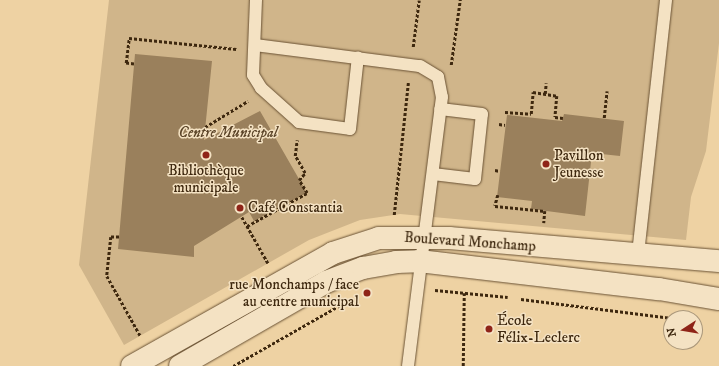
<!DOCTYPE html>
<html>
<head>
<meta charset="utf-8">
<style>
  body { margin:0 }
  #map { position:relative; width:719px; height:366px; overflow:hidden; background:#eed2a3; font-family:"IM FELL DW Pica",serif }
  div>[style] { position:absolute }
  .green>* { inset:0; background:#d0b58a }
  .building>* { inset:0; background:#9a805c }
  .path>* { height:2.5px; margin-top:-1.25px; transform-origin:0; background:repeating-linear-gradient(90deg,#3e280f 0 3px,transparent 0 5px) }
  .roads { filter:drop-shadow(0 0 1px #6a5234) drop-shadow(0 0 1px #6a5234) }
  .service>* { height:12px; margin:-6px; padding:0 6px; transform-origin:6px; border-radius:6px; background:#f4e2c3 }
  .tertiary>* { height:22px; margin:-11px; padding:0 11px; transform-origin:11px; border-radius:11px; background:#f4e2c3 }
  .dots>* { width:11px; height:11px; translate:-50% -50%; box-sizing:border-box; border:2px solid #f4e2c3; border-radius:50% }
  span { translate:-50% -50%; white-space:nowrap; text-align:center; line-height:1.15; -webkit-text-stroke:3px #f4e2c3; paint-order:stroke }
  .park-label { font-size:15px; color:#5b4428; font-style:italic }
  .poi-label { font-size:15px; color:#3e280f }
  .left { translate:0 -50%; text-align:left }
  .right { translate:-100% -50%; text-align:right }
  .street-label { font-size:15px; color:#3e280f }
  .north { position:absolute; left:663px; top:310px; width:40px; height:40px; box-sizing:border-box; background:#f4e2c3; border:1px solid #ab987b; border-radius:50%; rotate:258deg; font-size:11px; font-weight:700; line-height:16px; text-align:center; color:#3e280f }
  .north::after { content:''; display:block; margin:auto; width:14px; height:18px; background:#8f2418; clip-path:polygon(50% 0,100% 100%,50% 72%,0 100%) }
</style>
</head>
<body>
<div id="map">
  <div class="green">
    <div style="clip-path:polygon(109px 0,719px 0,719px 43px,706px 151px,691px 197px,686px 240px,400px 214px,360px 220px,309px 240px,124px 345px,79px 265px)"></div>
  </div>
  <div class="building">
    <div style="clip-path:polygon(135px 54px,212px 61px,204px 140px,260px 111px,307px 193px,254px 221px,249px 212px,194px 246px,194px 257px,118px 249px)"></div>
    <div style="clip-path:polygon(564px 114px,624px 121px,620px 156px,592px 153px,585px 216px,531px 209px,532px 201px,497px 197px,507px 115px,562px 121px)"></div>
  </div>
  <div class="path">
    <div style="left:413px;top:47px;width:47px;rotate:-82.7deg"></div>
    <div style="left:134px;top:64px;width:8px;rotate:-173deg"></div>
    <div style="left:126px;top:63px;width:25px;rotate:-83deg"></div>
    <div style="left:129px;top:38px;width:108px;rotate:5.9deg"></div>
    <div style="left:451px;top:65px;width:66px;rotate:-82.1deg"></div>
    <div style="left:545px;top:94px;width:11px;rotate:-85deg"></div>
    <div style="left:505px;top:112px;width:26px;rotate:4deg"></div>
    <div style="left:531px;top:114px;width:22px;rotate:-85deg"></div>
    <div style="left:533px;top:92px;width:24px;rotate:9deg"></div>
    <div style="left:557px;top:96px;width:21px;rotate:95deg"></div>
    <div style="left:555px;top:117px;width:8px;rotate:7deg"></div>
    <div style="left:604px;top:118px;width:27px;rotate:-84deg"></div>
    <div style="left:499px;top:124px;width:6px;rotate:9deg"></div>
    <div style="left:205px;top:127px;width:50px;rotate:-31.2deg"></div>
    <div style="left:495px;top:170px;width:5px;rotate:11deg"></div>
    <div style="left:498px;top:195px;width:11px;rotate:105deg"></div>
    <div style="left:495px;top:206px;width:50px;rotate:5.7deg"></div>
    <div style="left:545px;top:211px;width:12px;rotate:95deg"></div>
    <div style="left:394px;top:215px;width:133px;rotate:-83.9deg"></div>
    <div style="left:242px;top:217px;width:53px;rotate:60.5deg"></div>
    <div style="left:247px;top:226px;width:68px;rotate:-28.8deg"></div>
    <div style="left:307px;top:193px;width:15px;rotate:-122deg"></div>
    <div style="left:299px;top:180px;width:9px;rotate:-49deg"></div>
    <div style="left:305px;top:173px;width:20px;rotate:-120deg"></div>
    <div style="left:295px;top:156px;width:16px;rotate:-83deg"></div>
    <div style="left:119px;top:237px;width:8px;rotate:180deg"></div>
    <div style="left:111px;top:237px;width:39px;rotate:96deg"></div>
    <div style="left:107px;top:276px;width:68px;rotate:60.8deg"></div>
    <div style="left:435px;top:290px;width:73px;rotate:5.5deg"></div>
    <div style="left:521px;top:299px;width:152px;rotate:7.2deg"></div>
    <div style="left:233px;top:366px;width:133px;rotate:-29.6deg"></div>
    <div style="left:463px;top:366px;width:73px;rotate:-89.2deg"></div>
  </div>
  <div class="roads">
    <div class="service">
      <div style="left:256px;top:0;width:75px;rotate:92.3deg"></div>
      <div style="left:253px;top:75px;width:15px;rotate:58deg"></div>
      <div style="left:261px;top:88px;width:51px;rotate:41.8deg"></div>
      <div style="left:299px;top:122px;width:51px;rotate:7.8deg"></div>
      <div style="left:350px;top:129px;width:72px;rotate:-83.7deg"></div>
      <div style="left:255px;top:45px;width:166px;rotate:7.3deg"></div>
      <div style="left:420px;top:66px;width:21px;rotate:31deg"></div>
      <div style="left:438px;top:77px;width:20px;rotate:79deg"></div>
      <div style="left:442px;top:97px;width:271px;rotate:97.2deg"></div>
      <div style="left:433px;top:174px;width:42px;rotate:6.8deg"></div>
      <div style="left:475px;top:179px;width:65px;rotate:-83.9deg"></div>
      <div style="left:482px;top:114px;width:42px;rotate:-173.2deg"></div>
      <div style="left:638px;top:254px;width:256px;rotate:-83.7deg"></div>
    </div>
    <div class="tertiary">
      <div style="left:132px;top:366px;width:231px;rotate:-29.3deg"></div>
      <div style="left:333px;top:253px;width:48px;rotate:-18.1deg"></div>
      <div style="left:379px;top:238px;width:70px"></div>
      <div style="left:449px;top:238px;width:271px;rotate:4.9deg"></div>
      <div style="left:180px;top:366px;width:168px;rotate:-29.9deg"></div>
      <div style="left:326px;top:282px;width:40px;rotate:-21deg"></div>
      <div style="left:363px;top:268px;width:34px;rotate:-10deg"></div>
      <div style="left:396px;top:262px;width:23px;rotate:-2deg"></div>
      <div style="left:419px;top:261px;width:242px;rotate:6.7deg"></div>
      <div style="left:659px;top:289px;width:61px;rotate:9.5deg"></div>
    </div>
  </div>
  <div class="dots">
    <div style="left:206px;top:155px;background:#8f2418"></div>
    <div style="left:546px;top:164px;background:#8f2418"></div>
    <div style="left:240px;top:208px;background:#8f2418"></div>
    <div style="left:367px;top:293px;background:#8f2418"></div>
    <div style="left:489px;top:329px;background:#8f2418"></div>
  </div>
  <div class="park-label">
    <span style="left:228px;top:133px">Centre Municipal</span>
  </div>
  <div class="poi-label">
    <span class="left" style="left:554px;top:164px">Pavillon<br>Jeunesse</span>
    <span style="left:206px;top:179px">Bibliothèque<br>municipale</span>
    <span class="left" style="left:248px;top:208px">Café Constantia</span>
    <span class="right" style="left:359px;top:293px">rue Monchamps / face<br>au centre municipal</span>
    <span class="left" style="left:497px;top:329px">École<br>Félix-Leclerc</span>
  </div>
  <div class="street-label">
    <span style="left:470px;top:242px;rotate:4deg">Boulevard Monchamp</span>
  </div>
  <div class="north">N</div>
</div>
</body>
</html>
